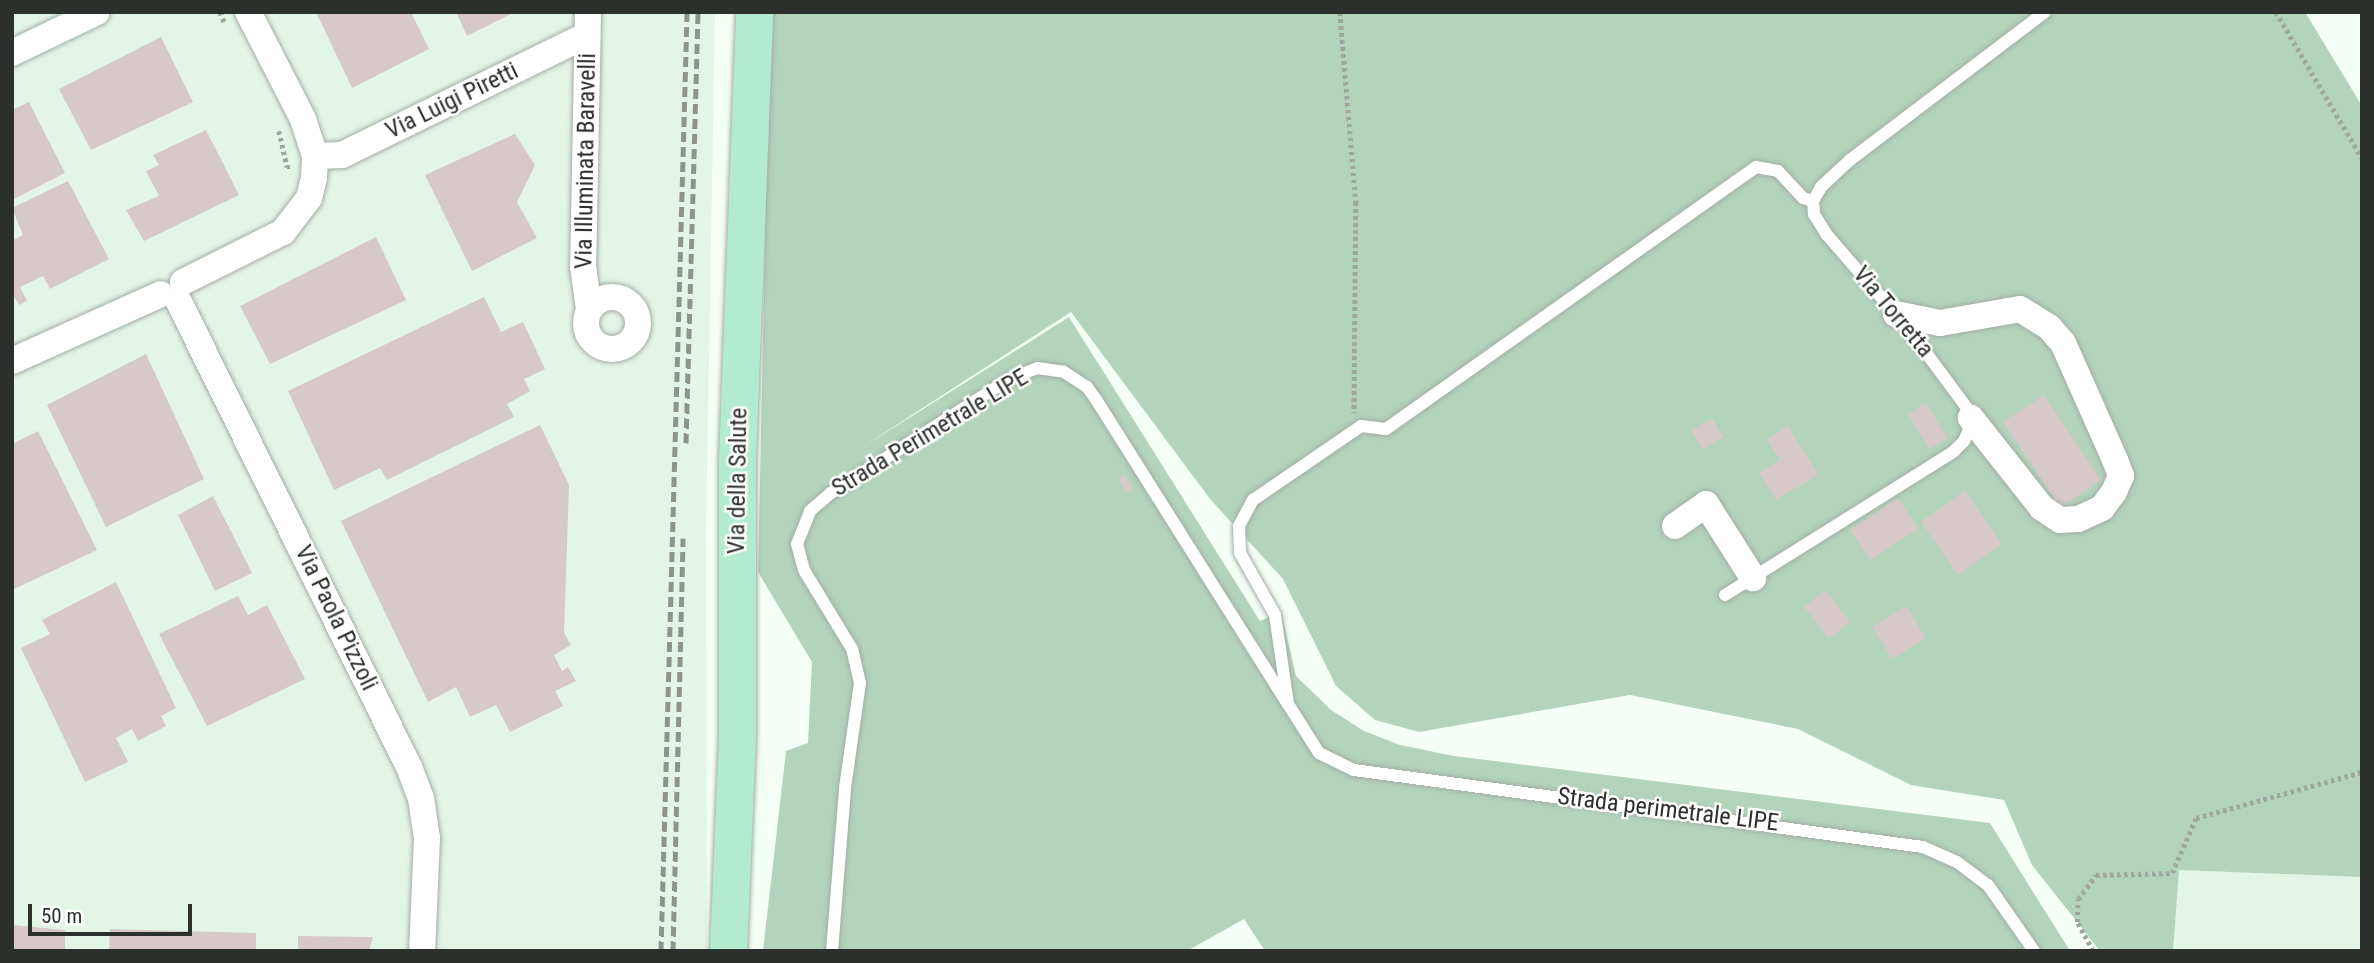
<!DOCTYPE html>
<html>
<head>
<meta charset="utf-8">
<style>
  body { margin:0 }
  #map { position:relative; width:2374px; height:963px; overflow:hidden; background:#f4fff6; font-family:"Roboto Condensed",sans-serif }
  div>[style] { position:absolute }
  .built>* { inset:0; background:#e3f5e7 }
  .green>* { inset:0; background:#b3d3bb }
  .building>* { inset:0; background:#d7c9c9 }
  .path>* { height:4.5px; margin-top:-2.25px; transform-origin:0; background:repeating-linear-gradient(90deg,#9ea69f 0 3.5px,transparent 0 7px) }
  .roads { filter:drop-shadow(0 0 2px #a3ada6) drop-shadow(0 0 2px #a3ada6) }
  .lane>* { height:12px; margin:-6px; padding:0 6px; transform-origin:6px; border-radius:6px; background:#fff }
  .street>* { height:26px; margin:-13px; padding:0 13px; transform-origin:13px; border-radius:13px; background:#fff }
  .street>.ring { margin:-13px; padding:0; box-sizing:content-box; background:none; border:26px solid #fff; border-radius:50% }
  .secondary>* { height:37px; margin:-18.5px; padding:0 18.5px; transform-origin:18.5px; border-radius:18.5px; background:#b3ebd0 }
  .rail>* { height:5px; margin-top:-2.5px; transform-origin:0; background:repeating-linear-gradient(90deg,#8d948e 0 10px,transparent 0 15px) }
  span { translate:-50% -50%; white-space:nowrap; text-align:center; line-height:1.15; -webkit-text-stroke:5px #fff; paint-order:stroke }
  .street-label { font-size:24px; color:#2c302d }
  .frame { position:absolute; inset:0; border:14px solid #2c302d; pointer-events:none }
  .scale { position:absolute; left:28px; top:904px; width:164px; height:32px; box-sizing:border-box; border:4px solid #2c302d; border-top:0; padding-left:9px; font-size:21px; line-height:24px; white-space:nowrap; color:#2c302d; -webkit-text-stroke:5px #fff; paint-order:stroke }
</style>
</head>
<body>
<div id="map">
  <div class="built">
    <div style="clip-path:polygon(12px 12px,715px 12px,706px 530px,707px 951px,12px 951px)"></div>
    <div style="clip-path:polygon(2178px 870px,2362px 877px,2362px 951px,2173px 951px)"></div>
  </div>
  <div class="green">
    <div style="clip-path:polygon(770px 12px,2305px 12px,2362px 106px,2362px 877px,2179px 870px,2173px 951px,2100px 951px,2032px 865px,2004px 800px,1911px 785px,1798px 729px,1630px 695px,1419px 732px,1375px 720px,1336px 686px,1283px 579px,1210px 499px,1071px 312px,858px 450px,1069px 317px,1260px 621px,1281px 612px,1296px 676px,1331px 710px,1364px 731px,1400px 745px,1454px 756px,1990px 823px,2070px 951px,1265px 951px,1244px 919px,1187px 951px,763px 951px,786px 751px,808px 743px,812px 662px,758px 572px)"></div>
  </div>
  <div class="building">
    <div style="clip-path:polygon(316px 12px,411px 12px,429px 49px,352px 88px)"></div>
    <div style="clip-path:polygon(456px 12px,515px 12px,467px 36px)"></div>
    <div style="clip-path:polygon(161px 37px,193px 102px,91px 150px,59px 89px)"></div>
    <div style="clip-path:polygon(29px 102px,65px 173px,12px 200px,12px 110px)"></div>
    <div style="clip-path:polygon(206px 130px,239px 195px,144px 241px,126px 210px,159px 196px,146px 171px,159px 165px,153px 155px)"></div>
    <div style="clip-path:polygon(515px 134px,535px 165px,517px 202px,537px 238px,472px 271px,425px 175px)"></div>
    <div style="clip-path:polygon(68px 181px,109px 259px,50px 289px,43px 276px,20px 287px,27px 301px,19px 305px,12px 293px,12px 241px,23px 235px,12px 208px)"></div>
    <div style="clip-path:polygon(376px 237px,406px 300px,270px 364px,240px 306px)"></div>
    <div style="clip-path:polygon(484px 297px,501px 332px,523px 322px,545px 369px,524px 379px,530px 391px,507px 404px,514px 417px,387px 480px,380px 468px,334px 490px,288px 391px)"></div>
    <div style="clip-path:polygon(146px 354px,204px 479px,106px 527px,47px 405px)"></div>
    <div style="clip-path:polygon(2044px 395px,2101px 480px,2060px 507px,2003px 422px)"></div>
    <div style="clip-path:polygon(1926px 403px,1947px 438px,1929px 449px,1908px 414px)"></div>
    <div style="clip-path:polygon(1712px 419px,1723px 437px,1703px 450px,1691px 431px)"></div>
    <div style="clip-path:polygon(540px 425px,569px 485px,564px 633px,571px 645px,554px 655px,562px 671px,568px 667px,576px 681px,555px 691px,563px 706px,510px 732px,496px 705px,470px 717px,456px 687px,428px 702px,341px 521px)"></div>
    <div style="clip-path:polygon(1788px 426px,1818px 475px,1776px 500px,1759px 473px,1780px 460px,1767px 439px)"></div>
    <div style="clip-path:polygon(38px 431px,97px 550px,12px 590px,12px 444px)"></div>
    <div style="clip-path:polygon(1124px 475px,1133px 488px,1127px 493px,1118px 480px)"></div>
    <div style="clip-path:polygon(1965px 491px,2002px 544px,1958px 575px,1921px 522px)"></div>
    <div style="clip-path:polygon(213px 496px,252px 573px,215px 591px,178px 515px)"></div>
    <div style="clip-path:polygon(1898px 498px,1918px 529px,1870px 560px,1850px 530px)"></div>
    <div style="clip-path:polygon(116px 582px,176px 708px,161px 716px,166px 726px,138px 741px,132px 729px,116px 738px,128px 762px,85px 782px,21px 648px,50px 634px,42px 620px)"></div>
    <div style="clip-path:polygon(1825px 590px,1850px 622px,1829px 638px,1804px 607px)"></div>
    <div style="clip-path:polygon(238px 596px,248px 615px,267px 605px,305px 679px,207px 726px,159px 634px)"></div>
    <div style="clip-path:polygon(1906px 606px,1926px 638px,1892px 659px,1872px 627px)"></div>
    <div style="clip-path:polygon(12px 925px,65px 930px,65px 951px,12px 951px)"></div>
    <div style="clip-path:polygon(110px 929px,256px 933px,256px 951px,109px 951px)"></div>
    <div style="clip-path:polygon(298px 936px,373px 937px,369px 951px,298px 951px)"></div>
  </div>
  <div class="path">
    <div style="left:220px;top:12px;width:12px;rotate:66deg"></div>
    <div style="left:1340px;top:12px;width:191px;rotate:85.2deg"></div>
    <div style="left:1356px;top:202px;width:211px;rotate:90.5deg"></div>
    <div style="left:2276px;top:12px;width:169px;rotate:59.5deg"></div>
    <div style="left:279px;top:131px;width:37px;rotate:77deg"></div>
    <div style="left:287px;top:167px;width:6px"></div>
    <div style="left:2093px;top:951px;width:33px;rotate:-119deg"></div>
    <div style="left:2077px;top:922px;width:23px;rotate:-88deg"></div>
    <div style="left:2078px;top:899px;width:30px;rotate:-53deg"></div>
    <div style="left:2096px;top:875px;width:76px;rotate:-1.5deg"></div>
    <div style="left:2172px;top:873px;width:60px;rotate:-66.4deg"></div>
    <div style="left:2196px;top:818px;width:172px;rotate:-15.5deg"></div>
  </div>
  <div class="roads">
    <div class="lane">
      <div style="left:1725px;top:595px;width:269px;rotate:-32.1deg"></div>
      <div style="left:1953px;top:452px;width:16px;rotate:-45deg"></div>
      <div style="left:1964px;top:441px;width:13px;rotate:-67deg"></div>
      <div style="left:1969px;top:429px;width:21px;rotate:-95deg"></div>
      <div style="left:1967px;top:408px;width:96px;rotate:-126.5deg"></div>
      <div style="left:1910px;top:331px;width:127px;rotate:-130.8deg"></div>
      <div style="left:1827px;top:235px;width:25px;rotate:-122deg"></div>
      <div style="left:1814px;top:214px;width:13px;rotate:-94deg"></div>
      <div style="left:1813px;top:201px;width:16px;rotate:-60deg"></div>
      <div style="left:1821px;top:187px;width:40px;rotate:-43deg"></div>
      <div style="left:1850px;top:160px;width:245px;rotate:-37.2deg"></div>
      <div style="left:1288px;top:704px;width:58px;rotate:57.7deg"></div>
      <div style="left:1319px;top:753px;width:39px;rotate:26deg"></div>
      <div style="left:1354px;top:770px;width:574px;rotate:7.71deg"></div>
      <div style="left:1923px;top:847px;width:37px;rotate:24deg"></div>
      <div style="left:1957px;top:862px;width:39px;rotate:37deg"></div>
      <div style="left:1988px;top:885px;width:80px;rotate:55.1deg"></div>
      <div style="left:832px;top:951px;width:164px;rotate:-85.4deg"></div>
      <div style="left:845px;top:788px;width:106px;rotate:-81.9deg"></div>
      <div style="left:860px;top:683px;width:35px;rotate:-103deg"></div>
      <div style="left:852px;top:649px;width:92px;rotate:-121.3deg"></div>
      <div style="left:804px;top:570px;width:27px;rotate:-105deg"></div>
      <div style="left:797px;top:544px;width:35px;rotate:-68deg"></div>
      <div style="left:810px;top:511px;width:28px;rotate:-41deg"></div>
      <div style="left:831px;top:493px;width:211px;rotate:-32.6deg"></div>
      <div style="left:1009px;top:379px;width:30px;rotate:-21deg"></div>
      <div style="left:1037px;top:368px;width:27px;rotate:8deg"></div>
      <div style="left:1064px;top:372px;width:27px;rotate:33deg"></div>
      <div style="left:1087px;top:387px;width:17px;rotate:54deg"></div>
      <div style="left:1097px;top:401px;width:358px;rotate:57.8deg"></div>
      <div style="left:1288px;top:704px;width:90px;rotate:-98.3deg"></div>
      <div style="left:1275px;top:615px;width:71px;rotate:-119.4deg"></div>
      <div style="left:1240px;top:553px;width:27px;rotate:-92deg"></div>
      <div style="left:1239px;top:526px;width:30px;rotate:-62deg"></div>
      <div style="left:1253px;top:500px;width:131px;rotate:-34.4deg"></div>
      <div style="left:1361px;top:426px;width:25px;rotate:7deg"></div>
      <div style="left:1386px;top:429px;width:453px;rotate:-35.3deg"></div>
      <div style="left:1756px;top:167px;width:22px;rotate:10deg"></div>
      <div style="left:1778px;top:171px;width:37px;rotate:47deg"></div>
      <div style="left:1803px;top:198px;width:10px;rotate:17deg"></div>
    </div>
    <div class="street">
      <div style="left:588px;top:12px;width:254px;rotate:91.1deg"></div>
      <div style="left:583px;top:266px;width:44px;rotate:82.2deg"></div>
      <div style="left:12px;top:53px;width:94px;rotate:-25.8deg"></div>
      <div style="left:315px;top:156px;width:27px;rotate:-2deg"></div>
      <div style="left:342px;top:155px;width:273px;rotate:-26.1deg"></div>
      <div style="left:183px;top:282px;width:112px;rotate:-26.6deg"></div>
      <div style="left:283px;top:232px;width:43px;rotate:-52.6deg"></div>
      <div style="left:309px;top:198px;width:21px;rotate:-76deg"></div>
      <div style="left:314px;top:178px;width:22px;rotate:-87deg"></div>
      <div style="left:315px;top:156px;width:39px;rotate:-108deg"></div>
      <div style="left:303px;top:119px;width:120px;rotate:-117.2deg"></div>
      <div class="ring" style="left:586px;top:297px;width:26px;height:26px"></div>
      <div style="left:179px;top:302px;width:519px;rotate:63.68deg"></div>
      <div style="left:409px;top:767px;width:33px;rotate:69deg"></div>
      <div style="left:421px;top:798px;width:40px;rotate:81.5deg"></div>
      <div style="left:427px;top:838px;width:113px;rotate:92.5deg"></div>
      <div style="left:1896px;top:314px;width:45px;rotate:11.6deg"></div>
      <div style="left:1940px;top:323px;width:81px;rotate:-9.9deg"></div>
      <div style="left:2020px;top:309px;width:34px;rotate:32deg"></div>
      <div style="left:2049px;top:327px;width:21px;rotate:49deg"></div>
      <div style="left:2063px;top:343px;width:128px;rotate:66deg"></div>
      <div style="left:2115px;top:460px;width:17px;rotate:69deg"></div>
      <div style="left:2121px;top:476px;width:17px;rotate:114deg"></div>
      <div style="left:2114px;top:492px;width:20px;rotate:127deg"></div>
      <div style="left:2102px;top:508px;width:26px;rotate:155deg"></div>
      <div style="left:2078px;top:519px;width:18px;rotate:177deg"></div>
      <div style="left:2060px;top:520px;width:22px;rotate:-146deg"></div>
      <div style="left:2042px;top:508px;width:115px;rotate:-128.3deg"></div>
      <div style="left:12px;top:361px;width:163px;rotate:-24.2deg"></div>
      <div style="left:1675px;top:526px;width:38px;rotate:-35deg"></div>
      <div style="left:1706px;top:504px;width:88px;rotate:57.6deg"></div>
    </div>
    <div class="secondary">
      <div style="left:728px;top:951px;width:218px;rotate:-87.6deg"></div>
      <div style="left:737px;top:733px;width:274px;rotate:-90deg"></div>
      <div style="left:737px;top:459px;width:447px;rotate:-87.8deg"></div>
    </div>
  </div>
  <div class="rail">
    <div style="left:686px;top:443px;width:431px;rotate:-88.4deg"></div>
    <div style="left:661px;top:951px;width:939px;rotate:-88.41deg"></div>
    <div style="left:673px;top:951px;width:413px;rotate:-88.6deg"></div>
  </div>
  <div class="street-label">
    <span style="left:452px;top:101px;rotate:-26deg">Via Luigi Piretti</span>
    <span style="left:586px;top:161px;rotate:-89deg">Via Illuminata Baravelli</span>
    <span style="left:1893px;top:312px;rotate:50deg">Via Torretta</span>
    <span style="left:930px;top:433px;rotate:-31deg">Strada Perimetrale LIPE</span>
    <span style="left:738px;top:481px;rotate:-89deg">Via della Salute</span>
    <span style="left:336px;top:618px;rotate:64deg">Via Paola Pizzoli</span>
    <span style="left:1668px;top:810px;rotate:7deg">Strada perimetrale LIPE</span>
  </div>
  <div class="frame"></div>
  <div class="scale">50 m</div>
</div>
</body>
</html>
